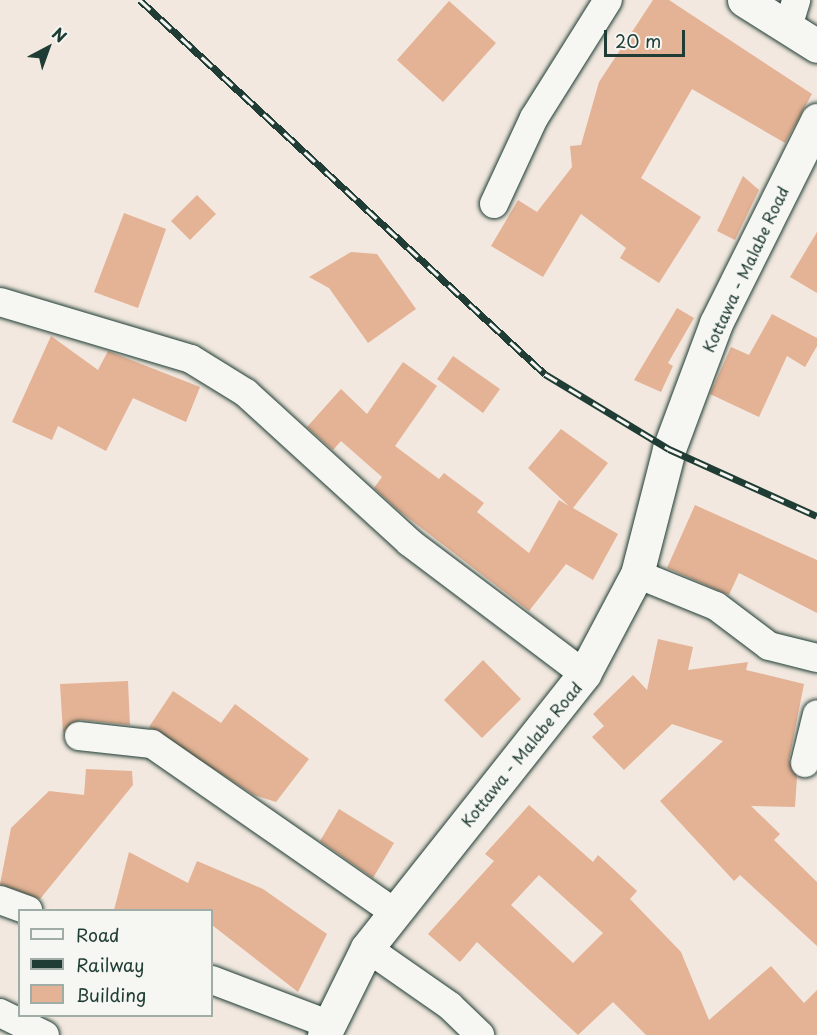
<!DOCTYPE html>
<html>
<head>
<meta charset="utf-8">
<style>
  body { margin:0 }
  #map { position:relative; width:817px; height:1035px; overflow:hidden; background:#f2e8df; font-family:"Playpen Sans",sans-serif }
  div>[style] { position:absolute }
  .building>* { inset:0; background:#e4b295 }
  .roads { filter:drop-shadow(0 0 2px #1f3d34) drop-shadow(0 0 2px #1f3d34) }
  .street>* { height:28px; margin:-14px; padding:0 14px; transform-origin:14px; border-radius:14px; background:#f6f6f2 }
  .secondary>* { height:33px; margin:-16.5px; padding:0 16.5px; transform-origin:16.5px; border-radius:16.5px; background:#f6f6f2 }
  .rail>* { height:7px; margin-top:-3.5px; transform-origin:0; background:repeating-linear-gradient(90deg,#f6f6f2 0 14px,#1f3d34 0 28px); box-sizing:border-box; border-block:2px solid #1f3d34 }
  span { translate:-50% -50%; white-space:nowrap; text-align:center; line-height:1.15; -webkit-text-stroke:6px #f6f6f2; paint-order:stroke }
  .street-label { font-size:16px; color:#1f3d34 }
  .legend { position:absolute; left:18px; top:909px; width:195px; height:108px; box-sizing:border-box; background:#f6f6f2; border:2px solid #a0aca6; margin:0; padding:8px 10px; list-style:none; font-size:18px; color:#1f3d34 }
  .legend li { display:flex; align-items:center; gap:12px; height:30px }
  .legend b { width:30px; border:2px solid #a0aca6 }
  .north { position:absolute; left:18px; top:18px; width:60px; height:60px; -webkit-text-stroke:4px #f6f6f2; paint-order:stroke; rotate:41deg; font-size:16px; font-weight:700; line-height:24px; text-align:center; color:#1f3d34 }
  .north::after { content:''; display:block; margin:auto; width:21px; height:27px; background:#1f3d34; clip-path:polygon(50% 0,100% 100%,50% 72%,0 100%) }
  .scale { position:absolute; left:604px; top:30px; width:81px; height:27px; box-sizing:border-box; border:3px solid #1f3d34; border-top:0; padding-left:8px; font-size:18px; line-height:21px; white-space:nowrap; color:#1f3d34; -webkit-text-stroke:4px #f6f6f2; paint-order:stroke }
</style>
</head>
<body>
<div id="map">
  <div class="building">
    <div style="clip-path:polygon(653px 0,669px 0,812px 94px,785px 143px,692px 89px,641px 178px,701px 217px,659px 283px,620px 258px,626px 248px,581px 214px,543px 277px,491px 246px,518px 200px,537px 212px,572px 167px,570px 146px,581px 145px,599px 82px)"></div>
    <div style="clip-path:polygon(449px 1px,496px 43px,443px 102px,397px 60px)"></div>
    <div style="clip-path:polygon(743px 176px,759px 190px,735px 240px,717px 231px)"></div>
    <div style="clip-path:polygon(197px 195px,216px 214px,190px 240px,171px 221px)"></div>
    <div style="clip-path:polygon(124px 213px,166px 229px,138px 308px,94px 292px)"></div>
    <div style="clip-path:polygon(817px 232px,817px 293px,790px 277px)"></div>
    <div style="clip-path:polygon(351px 252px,377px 254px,416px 309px,368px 343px,329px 288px,309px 277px)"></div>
    <div style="clip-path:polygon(677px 308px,694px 318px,668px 363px,673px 366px,661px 392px,634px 380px)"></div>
    <div style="clip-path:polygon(772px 314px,817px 338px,817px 346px,805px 367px,787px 356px,759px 417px,710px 394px,731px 347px,749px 355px)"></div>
    <div style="clip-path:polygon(51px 336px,98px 370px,108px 351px,200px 387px,186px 422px,133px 398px,106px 451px,58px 426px,52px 440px,12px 422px)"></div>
    <div style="clip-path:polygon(453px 356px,500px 389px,483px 413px,437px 379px)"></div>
    <div style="clip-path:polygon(403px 362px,437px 386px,395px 446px,439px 479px,444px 473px,484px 503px,477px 512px,529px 553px,559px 500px,569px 506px,528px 468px,561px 429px,608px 463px,573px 508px,618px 534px,593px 580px,566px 564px,529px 611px,398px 510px,374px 488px,382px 477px,341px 441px,333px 450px,307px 427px,341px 389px,367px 414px)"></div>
    <div style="clip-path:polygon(695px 505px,817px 560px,817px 613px,739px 573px,729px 595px,667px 568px)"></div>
    <div style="clip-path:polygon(658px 639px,693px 647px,688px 670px,748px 662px,746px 670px,804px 684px,789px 760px,797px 777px,795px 807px,751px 806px,780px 834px,774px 840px,817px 882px,817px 946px,740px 875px,734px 881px,660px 801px,723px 741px,672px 724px,624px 770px,592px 737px,604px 726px,593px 714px,633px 675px,647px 690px)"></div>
    <div style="clip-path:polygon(483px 660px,521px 699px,482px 738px,444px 700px)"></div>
    <div style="clip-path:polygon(128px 681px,130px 725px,80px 720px,63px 733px,60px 684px)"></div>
    <div style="clip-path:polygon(173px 691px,221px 723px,235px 704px,309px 759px,276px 802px,254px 795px,149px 727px)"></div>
    <div style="clip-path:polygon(86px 769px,132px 771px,133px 785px,40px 899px,0 884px,11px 828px,49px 791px,84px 795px)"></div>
    <div style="clip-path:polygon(evenodd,529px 805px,593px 862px,598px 855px,637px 891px,630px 899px,681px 952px,709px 1020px,771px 966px,804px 1003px,817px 990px,817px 1035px,646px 1035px,613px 1002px,578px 1035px,477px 942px,460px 962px,428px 934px,494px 861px,485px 854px,529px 805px,539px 875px,603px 933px,573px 963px,511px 905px,539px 875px)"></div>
    <div style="clip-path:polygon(339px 809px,394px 843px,373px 878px,320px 841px)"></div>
    <div style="clip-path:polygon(129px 852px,188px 883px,197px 861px,263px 889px,327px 934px,298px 992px,212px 925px,212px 910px,114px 910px)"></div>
  </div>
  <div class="roads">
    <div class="street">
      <div style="left:788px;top:27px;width:28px;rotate:-73deg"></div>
      <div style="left:494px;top:204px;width:95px;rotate:-65.1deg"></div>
      <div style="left:534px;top:118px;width:139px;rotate:-57.9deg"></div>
      <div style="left:0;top:302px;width:199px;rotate:16.6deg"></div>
      <div style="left:191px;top:359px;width:65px;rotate:31.7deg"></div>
      <div style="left:246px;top:393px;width:221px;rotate:42.4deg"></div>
      <div style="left:409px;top:542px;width:219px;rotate:37deg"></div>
      <div style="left:637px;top:574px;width:85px;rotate:22.1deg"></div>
      <div style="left:716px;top:606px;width:66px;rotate:37deg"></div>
      <div style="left:769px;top:646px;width:49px;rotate:14deg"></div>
      <div style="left:79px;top:736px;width:73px;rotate:6.3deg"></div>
      <div style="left:152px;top:744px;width:295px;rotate:34.8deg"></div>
      <div style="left:805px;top:763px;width:50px;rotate:-76.2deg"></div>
      <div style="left:0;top:900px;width:30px;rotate:20deg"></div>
      <div style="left:367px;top:948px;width:101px;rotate:34.9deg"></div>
      <div style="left:450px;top:1006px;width:42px;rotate:44deg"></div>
      <div style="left:212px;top:980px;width:124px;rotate:20.8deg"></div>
      <div style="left:0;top:1013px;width:50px;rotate:26.1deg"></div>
    </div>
    <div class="secondary">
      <div style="left:744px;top:0;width:86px;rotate:32.2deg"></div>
      <div style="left:324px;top:1035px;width:97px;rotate:-63.7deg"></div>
      <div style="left:367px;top:948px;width:350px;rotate:-51.6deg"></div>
      <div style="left:584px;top:674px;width:113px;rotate:-62.1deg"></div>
      <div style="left:637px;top:574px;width:129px;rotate:-75.6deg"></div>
      <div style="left:669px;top:449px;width:134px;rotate:-69.5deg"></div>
      <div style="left:716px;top:323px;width:227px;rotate:-63.5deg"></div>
    </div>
  </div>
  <div class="rail">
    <div style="left:140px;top:0;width:551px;rotate:42.72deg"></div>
    <div style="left:545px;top:374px;width:145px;rotate:31.2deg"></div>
    <div style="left:669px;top:449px;width:162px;rotate:24.4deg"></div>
  </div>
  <div class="street-label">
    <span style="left:745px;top:269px;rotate:-65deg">Kottawa - Malabe Road</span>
    <span style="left:521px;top:754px;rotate:-51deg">Kottawa - Malabe Road</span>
  </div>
  <ul class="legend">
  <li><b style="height:8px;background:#f6f6f2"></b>Road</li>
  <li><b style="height:8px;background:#1f3d34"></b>Railway</li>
  <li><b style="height:16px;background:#e4b295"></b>Building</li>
  </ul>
  <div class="north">N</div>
  <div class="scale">20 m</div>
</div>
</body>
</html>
